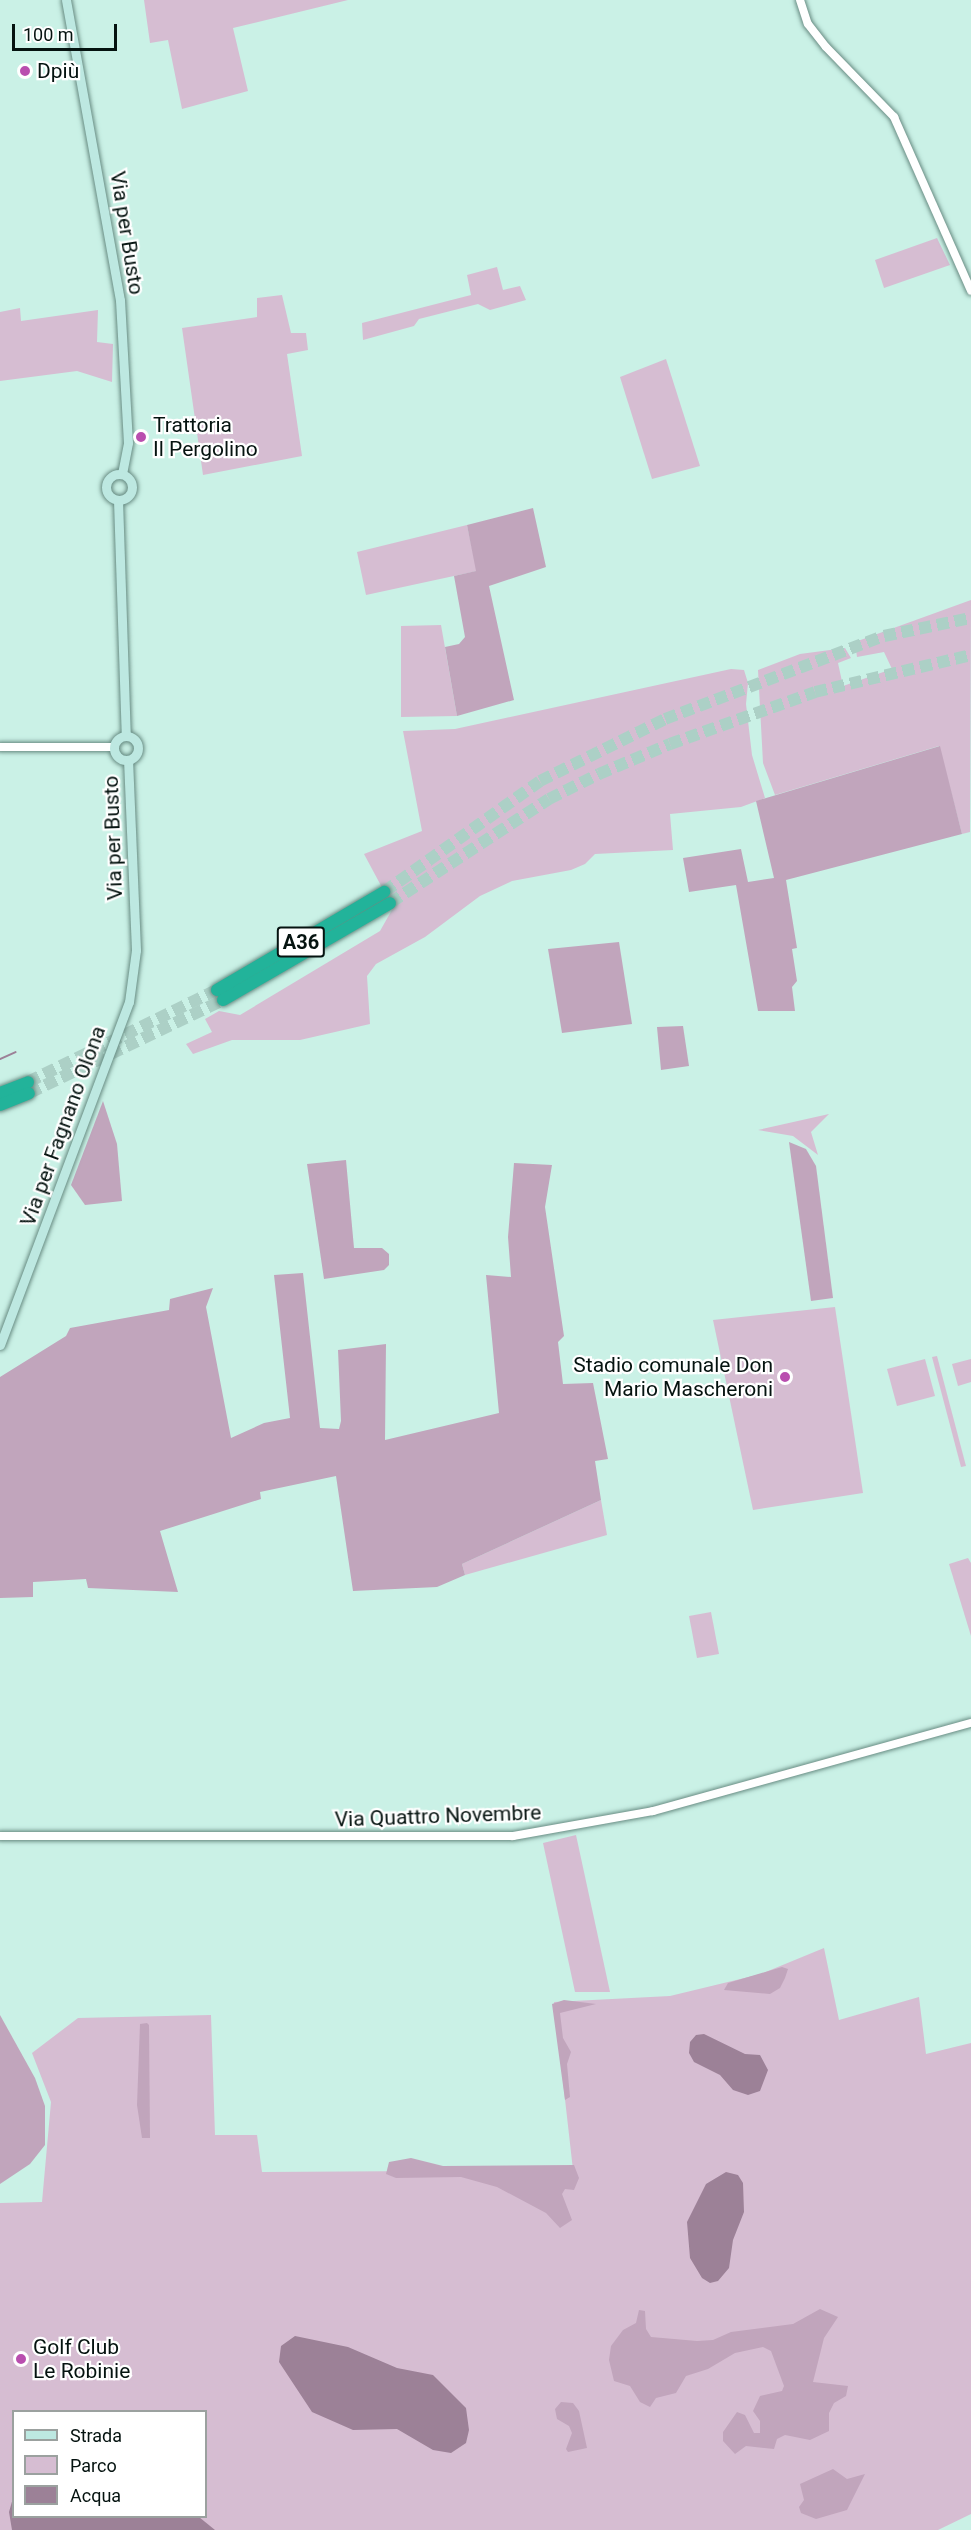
<!DOCTYPE html>
<html>
<head>
<meta charset="utf-8">
<style>
  body { margin:0 }
  #map { position:relative; width:971px; height:2530px; overflow:hidden; background:#caf1e6; font-family:Roboto,sans-serif }
  div>[style] { position:absolute }
  .green>* { inset:0; background:#d6bdd2 }
  .forest>* { inset:0; background:#c1a5bc }
  .water>* { inset:0; background:#9c8197 }
  .stream>* { height:2px; margin:-1px; padding:0 1px; transform-origin:1px; border-radius:1px; background:#9c8197 }
  .motorway-tunnel>* { height:12px; margin-top:-6px; transform-origin:0; background:repeating-linear-gradient(90deg,#acd0c6 0 12px,transparent 0 18px) }
  .roads { filter:drop-shadow(0 0 2px #688c83) drop-shadow(0 0 2px #688c83) }
  .tertiary>* { height:8px; margin:-4px; padding:0 4px; transform-origin:4px; border-radius:4px; background:#fff }
  .secondary>* { height:9px; margin:-4.5px; padding:0 4.5px; transform-origin:4.5px; border-radius:4.5px; background:#bde8e1 }
  .secondary>.ring { margin:-4.5px; padding:0; box-sizing:content-box; background:none; border:9px solid #bde8e1; border-radius:50% }
  .motorway>* { height:12px; margin:-6px; padding:0 6px; transform-origin:6px; border-radius:6px; background:#22b39a }
  .dots>* { width:16px; height:16px; translate:-50% -50%; box-sizing:border-box; border:3px solid #fff; border-radius:50% }
  span { translate:-50% -50%; white-space:nowrap; text-align:center; line-height:1.15; -webkit-text-stroke:4.5px #fff; paint-order:stroke }
  .shield-label span { padding:2px 4px; background:#fff; border:2px solid; border-radius:4px; -webkit-text-stroke-width:0 }
  .shield-label { font-size:20px; color:#051310; font-weight:700 }
  .poi-label { font-size:21px; color:#051310 }
  .left { translate:0 -50%; text-align:left }
  .right { translate:-100% -50%; text-align:right }
  .street-label { font-size:21px; color:#051310 }
  .legend { position:absolute; left:12px; top:2410px; width:195px; height:108px; box-sizing:border-box; background:#fff; border:2px solid #9ba19f; margin:0; padding:8px 10px; list-style:none; font-size:18px; color:#051310 }
  .legend li { display:flex; align-items:center; gap:12px; height:30px }
  .legend b { width:30px; border:2px solid #9ba19f }
  .scale { position:absolute; left:12px; top:24px; width:105px; height:27px; box-sizing:border-box; border:3px solid #051310; border-top:0; padding-left:8px; font-size:18px; line-height:21px; white-space:nowrap; color:#051310; -webkit-text-stroke:4px #fff; paint-order:stroke }
</style>
</head>
<body>
<div id="map">
  <div class="green">
    <div style="clip-path:polygon(144px 0,348px 0,233px 28px,248px 91px,182px 109px,168px 40px,150px 43px)"></div>
    <div style="clip-path:polygon(937px 238px,950px 265px,884px 288px,875px 260px)"></div>
    <div style="clip-path:polygon(497px 267px,503px 290px,520px 286px,526px 300px,490px 310px,478px 304px,419px 319px,414px 326px,363px 340px,362px 323px,471px 295px,467px 275px)"></div>
    <div style="clip-path:polygon(282px 295px,291px 333px,306px 333px,308px 350px,287px 354px,302px 456px,203px 475px,182px 328px,257px 317px,257px 298px)"></div>
    <div style="clip-path:polygon(20px 308px,21px 321px,98px 310px,97px 342px,113px 344px,112px 382px,77px 371px,0 381px,0 312px)"></div>
    <div style="clip-path:polygon(666px 359px,700px 466px,652px 479px,620px 377px)"></div>
    <div style="clip-path:polygon(467px 525px,477px 571px,366px 595px,357px 552px)"></div>
    <div style="clip-path:polygon(971px 600px,970px 832px,962px 834px,939px 746px,775px 795px,763px 763px,758px 670px,800px 654px,845px 648px,851px 658px,838px 663px,843px 686px,892px 669px,884px 652px,857px 657px,855px 642px)"></div>
    <div style="clip-path:polygon(441px 625px,457px 716px,401px 717px,401px 626px)"></div>
    <div style="clip-path:polygon(731px 669px,744px 670px,748px 683px,746px 704px,752px 755px,765px 798px,741px 807px,670px 814px,673px 850px,595px 854px,585px 864px,571px 870px,512px 881px,480px 896px,425px 937px,376px 964px,367px 976px,370px 1024px,300px 1040px,232px 1040px,193px 1054px,186px 1044px,212px 1032px,205px 1019px,219px 1011px,240px 1015px,380px 931px,393px 908px,364px 854px,422px 831px,403px 731px,455px 729px)"></div>
    <div style="clip-path:polygon(829px 1114px,811px 1132px,818px 1155px,793px 1136px,758px 1130px)"></div>
    <div style="clip-path:polygon(835px 1307px,863px 1493px,753px 1510px,713px 1320px)"></div>
    <div style="clip-path:polygon(937px 1356px,966px 1466px,961px 1467px,932px 1357px)"></div>
    <div style="clip-path:polygon(925px 1359px,935px 1396px,897px 1406px,887px 1369px)"></div>
    <div style="clip-path:polygon(971px 1359px,971px 1382px,958px 1386px,952px 1364px)"></div>
    <div style="clip-path:polygon(601px 1500px,607px 1535px,465px 1575px,462px 1564px)"></div>
    <div style="clip-path:polygon(968px 1558px,971px 1563px,971px 1636px,949px 1564px)"></div>
    <div style="clip-path:polygon(711px 1612px,719px 1654px,697px 1658px,689px 1616px)"></div>
    <div style="clip-path:polygon(576px 1835px,610px 1992px,575px 1992px,543px 1843px)"></div>
    <div style="clip-path:polygon(evenodd,824px 1948px,839px 2020px,919px 1997px,926px 2054px,971px 2043px,971px 2514px,938px 2530px,0 2530px,0 2203px,42px 2202px,51px 2102px,32px 2053px,78px 2018px,211px 2015px,215px 2135px,257px 2135px,262px 2172px,573px 2170px,554px 2002px,670px 1996px,761px 1974px,824px 1948px,14px 2412px,206px 2412px,206px 2516px,14px 2516px,14px 2412px)"></div>
  </div>
  <div class="forest">
    <div style="clip-path:polygon(533px 508px,546px 567px,489px 586px,514px 700px,457px 716px,445px 647px,459px 644px,465px 637px,454px 576px,476px 571px,467px 525px)"></div>
    <div style="clip-path:polygon(940px 746px,962px 834px,786px 880px,797px 948px,792px 949px,797px 981px,792px 987px,795px 1011px,758px 1011px,736px 885px,689px 892px,683px 858px,741px 849px,748px 882px,774px 878px,756px 801px)"></div>
    <div style="clip-path:polygon(619px 942px,632px 1024px,562px 1033px,548px 949px)"></div>
    <div style="clip-path:polygon(683px 1026px,689px 1066px,661px 1070px,657px 1027px)"></div>
    <div style="clip-path:polygon(103px 1101px,117px 1144px,122px 1201px,85px 1205px,71px 1185px)"></div>
    <div style="clip-path:polygon(789px 1142px,806px 1149px,816px 1166px,833px 1298px,811px 1301px)"></div>
    <div style="clip-path:polygon(346px 1160px,354px 1248px,382px 1248px,389px 1254px,389px 1265px,384px 1270px,324px 1279px,307px 1164px)"></div>
    <div style="clip-path:polygon(514px 1163px,552px 1165px,545px 1207px,564px 1336px,558px 1342px,563px 1384px,593px 1383px,608px 1459px,595px 1461px,601px 1500px,462px 1564px,465px 1575px,437px 1587px,353px 1591px,336px 1476px,260px 1492px,261px 1499px,160px 1531px,178px 1592px,88px 1588px,86px 1579px,33px 1582px,33px 1597px,0 1598px,0 1377px,66px 1336px,70px 1328px,169px 1310px,170px 1299px,213px 1288px,206px 1307px,231px 1438px,264px 1423px,290px 1418px,274px 1275px,303px 1273px,320px 1428px,339px 1429px,341px 1421px,338px 1350px,386px 1344px,385px 1440px,499px 1413px,486px 1275px,511px 1277px,508px 1237px)"></div>
    <div style="clip-path:polygon(782px 1967px,788px 1969px,785px 1978px,780px 1988px,770px 1994px,724px 1990px,728px 1983px)"></div>
    <div style="clip-path:polygon(564px 2000px,596px 2004px,560px 2013px,563px 2038px,571px 2052px,567px 2064px,570px 2097px,565px 2100px,552px 2004px)"></div>
    <div style="clip-path:polygon(0 2015px,35px 2078px,45px 2106px,45px 2145px,30px 2164px,0 2184px)"></div>
    <div style="clip-path:polygon(147px 2023px,149px 2025px,150px 2138px,142px 2138px,137px 2105px,140px 2024px)"></div>
    <div style="clip-path:polygon(411px 2158px,443px 2166px,574px 2165px,579px 2178px,574px 2190px,565px 2189px,562px 2194px,572px 2220px,560px 2228px,546px 2213px,497px 2187px,461px 2177px,396px 2178px,386px 2174px,389px 2162px)"></div>
    <div style="clip-path:polygon(820px 2309px,838px 2317px,824px 2338px,813px 2382px,848px 2386px,846px 2396px,834px 2403px,829px 2413px,829px 2431px,810px 2440px,785px 2435px,777px 2439px,774px 2449px,746px 2446px,735px 2454px,723px 2441px,723px 2432px,737px 2412px,745px 2415px,754px 2433px,760px 2433px,760px 2421px,753px 2411px,760px 2396px,782px 2391px,784px 2386px,771px 2351px,763px 2347px,735px 2353px,708px 2369px,686px 2376px,676px 2393px,656px 2398px,650px 2407px,640px 2402px,630px 2386px,614px 2381px,609px 2360px,611px 2346px,623px 2330px,636px 2323px,639px 2310px,645px 2311px,646px 2329px,651px 2337px,697px 2341px,713px 2340px,731px 2332px,793px 2324px)"></div>
    <div style="clip-path:polygon(561px 2402px,573px 2403px,579px 2411px,587px 2448px,568px 2452px,566px 2449px,572px 2433px,569px 2426px,557px 2419px,555px 2409px)"></div>
    <div style="clip-path:polygon(833px 2469px,847px 2479px,865px 2474px,847px 2510px,816px 2519px,801px 2513px,799px 2507px,804px 2500px,800px 2484px)"></div>
  </div>
  <div class="water">
    <div style="clip-path:polygon(704px 2034px,745px 2054px,760px 2055px,768px 2070px,760px 2091px,748px 2095px,733px 2090px,720px 2075px,694px 2062px,689px 2053px,690px 2042px,696px 2035px)"></div>
    <div style="clip-path:polygon(726px 2172px,738px 2175px,743px 2183px,744px 2212px,733px 2240px,729px 2268px,718px 2281px,710px 2283px,702px 2278px,690px 2258px,687px 2222px,706px 2184px)"></div>
    <div style="clip-path:polygon(295px 2336px,348px 2347px,397px 2368px,433px 2375px,466px 2408px,469px 2430px,466px 2443px,451px 2453px,433px 2450px,397px 2429px,353px 2430px,312px 2412px,279px 2362px,281px 2346px)"></div>
    <div style="clip-path:polygon(13px 2498px,14px 2516px,199px 2517px,215px 2530px,12px 2530px,9px 2512px)"></div>
  </div>
  <div class="stream">
    <div style="left:0;top:1059px;width:17px;rotate:-24deg"></div>
  </div>
  <div class="motorway-tunnel">
    <div style="left:384px;top:892px;width:191px;rotate:-35.4deg"></div>
    <div style="left:540px;top:781px;width:140px;rotate:-26.4deg"></div>
    <div style="left:665px;top:719px;width:234px;rotate:-20.8deg"></div>
    <div style="left:884px;top:636px;width:89px;rotate:-11.7deg"></div>
    <div style="left:390px;top:903px;width:190px;rotate:-33.2deg"></div>
    <div style="left:549px;top:799px;width:56px;rotate:-26.6deg"></div>
    <div style="left:599px;top:774px;width:77px;rotate:-22.9deg"></div>
    <div style="left:670px;top:744px;width:154px;rotate:-19.7deg"></div>
    <div style="left:815px;top:692px;width:160px;rotate:-13.3deg"></div>
    <div style="left:28px;top:1082px;width:210px;rotate:-26deg"></div>
    <div style="left:29px;top:1093px;width:215px;rotate:-25.6deg"></div>
  </div>
  <div class="roads">
    <div class="tertiary">
      <div style="left:800px;top:0;width:25px;rotate:72deg"></div>
      <div style="left:808px;top:24px;width:29px;rotate:52deg"></div>
      <div style="left:826px;top:47px;width:98px;rotate:45.8deg"></div>
      <div style="left:894px;top:117px;width:190px;rotate:66.1deg"></div>
      <div style="left:0;top:747px;width:114px"></div>
      <div style="left:0;top:1836px;width:513px"></div>
      <div style="left:513px;top:1836px;width:142px;rotate:-10.1deg"></div>
      <div style="left:653px;top:1811px;width:330px;rotate:-15.5deg"></div>
    </div>
    <div class="secondary">
      <div style="left:66px;top:0;width:305px;rotate:79.8deg"></div>
      <div style="left:120px;top:300px;width:143px;rotate:86.8deg"></div>
      <div style="left:128px;top:443px;width:31px;rotate:101deg"></div>
      <div class="ring" style="left:106px;top:474px;width:17px;height:17px"></div>
      <div style="left:118px;top:500px;width:235px;rotate:88.1deg"></div>
      <div class="ring" style="left:114px;top:736px;width:15px;height:15px"></div>
      <div style="left:0;top:1345px;width:366px;rotate:-69.4deg"></div>
      <div style="left:129px;top:1002px;width:52px;rotate:-82.3deg"></div>
      <div style="left:136px;top:950px;width:190px;rotate:-92.4deg"></div>
    </div>
    <div class="motorway">
      <div style="left:217px;top:990px;width:194px;rotate:-30.4deg"></div>
      <div style="left:223px;top:1000px;width:193px;rotate:-30.1deg"></div>
      <div style="left:0;top:1093px;width:30px;rotate:-21deg"></div>
      <div style="left:0;top:1105px;width:31px;rotate:-22deg"></div>
    </div>
  </div>
  <div class="dots">
    <div style="left:25px;top:71px;background:#b94eaf"></div>
    <div style="left:141px;top:437px;background:#b94eaf"></div>
    <div style="left:785px;top:1377px;background:#b94eaf"></div>
    <div style="left:21px;top:2359px;background:#b94eaf"></div>
  </div>
  <div class="shield-label">
    <span style="left:301px;top:942px">A36</span>
  </div>
  <div class="poi-label">
    <span class="left" style="left:37px;top:71px">Dpiù</span>
    <span class="left" style="left:153px;top:437px">Trattoria<br>Il Pergolino</span>
    <span class="right" style="left:773px;top:1377px">Stadio comunale Don<br>Mario Mascheroni</span>
    <span class="left" style="left:33px;top:2359px">Golf Club<br>Le Robinie</span>
  </div>
  <div class="street-label">
    <span style="left:127px;top:233px;rotate:81deg">Via per Busto</span>
    <span style="left:113px;top:838px;rotate:-92deg">Via per Busto</span>
    <span style="left:63px;top:1126px;rotate:-70deg">Via per Fagnano Olona</span>
    <span style="left:438px;top:1816px;rotate:-2deg">Via Quattro Novembre</span>
  </div>
  <ul class="legend">
  <li><b style="height:8px;background:#bde8e1"></b>Strada</li>
  <li><b style="height:16px;background:#d6bdd2"></b>Parco</li>
  <li><b style="height:16px;background:#9c8197"></b>Acqua</li>
  </ul>
  <div class="scale">100 m</div>
</div>
</body>
</html>
